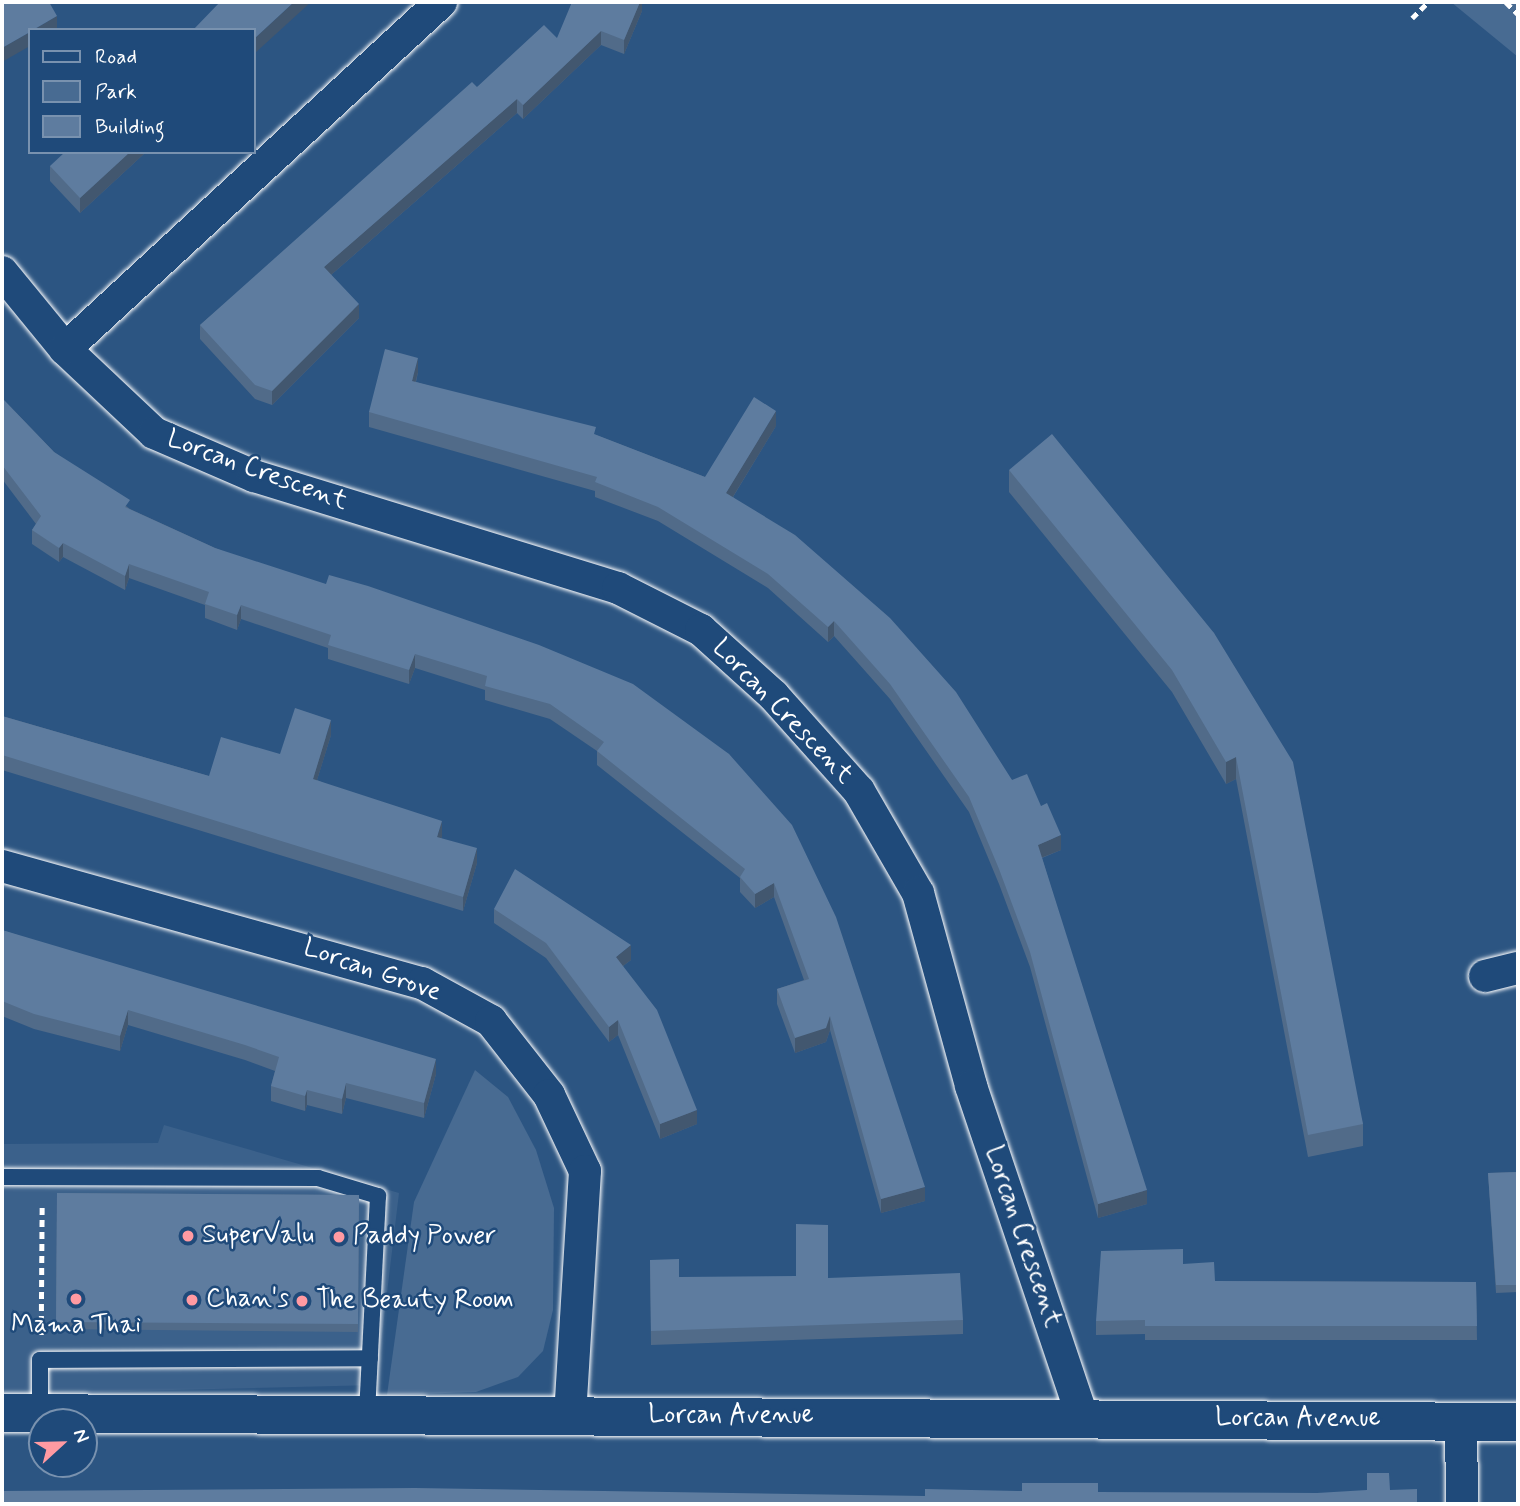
<!DOCTYPE html>
<html>
<head>
<meta charset="utf-8">
<style>
  body { margin:0 }
  #map { position:relative; width:1520px; height:1506px; overflow:hidden; background:#2c5582; font-family:Mynerve,sans-serif }
  div>[style] { position:absolute }
  .built>* { inset:0; background:#3b618b }
  .green>* { inset:0; background:#486b92 }
  .path>* { height:4.5px; margin-top:-2.25px; transform-origin:0; background:repeating-linear-gradient(90deg,#fff 0 7px,transparent 0 12px) }
  .roads { filter:drop-shadow(0 0 2px #fff) drop-shadow(0 0 2px #fff) }
  .service>* { height:16px; margin:-8px; padding:0 8px; transform-origin:8px; border-radius:8px; background:#1f4a7a }
  .minor>* { height:32px; margin:-16px; padding:0 16px; transform-origin:16px; border-radius:16px; background:#1f4a7a }
  .tertiary>* { height:38px; margin:-19px; padding:0 19px; transform-origin:19px; border-radius:19px; background:#1f4a7a }
  .wall>* { inset:0; background:#516b89 }
  .shaded-wall>* { inset:0; background:#42576f }
  .building>* { inset:0; background:#5e7c9f }
  .dots>* { width:19px; height:19px; translate:-50% -50%; box-sizing:border-box; border:4px solid #1f4a7a; border-radius:50% }
  span { translate:-50% -50%; white-space:nowrap; text-align:center; line-height:1.15; -webkit-text-stroke:5px #1f4a7a; paint-order:stroke }
  .street-label { font-size:26px; color:#fff }
  .poi-label { font-size:26px; color:#fff }
  .left { translate:0 -50%; text-align:left }
  .frame { position:absolute; inset:0; border:4px solid #fff; pointer-events:none }
  .legend { position:absolute; left:28px; top:28px; width:228px; height:126px; box-sizing:border-box; background:#1f4a7a; border:2px solid #7992af; margin:0; padding:9px 12px; list-style:none; font-size:21px; color:#fff }
  .legend li { display:flex; align-items:center; gap:14px; height:35px }
  .legend b { width:35px; border:2px solid #7992af }
  .north { position:absolute; left:28px; top:1408px; width:70px; height:70px; box-sizing:border-box; background:#1f4a7a; border:2px solid #7992af; border-radius:50%; rotate:68deg; font-size:19px; font-weight:700; line-height:28px; text-align:center; color:#fff }
  .north::after { content:''; display:block; margin:auto; width:24px; height:32px; background:#ff9aa2; clip-path:polygon(50% 0,100% 100%,50% 72%,0 100%) }
</style>
</head>
<body>
<div id="map">
  <div class="built">
    <div style="clip-path:polygon(164px 1125px,399px 1193px,376px 1385px,2px 1394px,2px 1144px,158px 1143px)"></div>
  </div>
  <div class="green">
    <div style="clip-path:polygon(1451px 2px,1518px 2px,1518px 57px)"></div>
    <div style="clip-path:polygon(475px 1070px,508px 1097px,536px 1150px,554px 1208px,553px 1310px,543px 1351px,518px 1377px,476px 1392px,387px 1395px,414px 1202px)"></div>
  </div>
  <div class="path">
    <div style="left:1506px;top:2px;width:17px;rotate:45deg"></div>
    <div style="left:1412px;top:18px;width:23px;rotate:-45deg"></div>
    <div style="left:41px;top:1335px;width:132px;rotate:-89.6deg"></div>
  </div>
  <div class="roads">
    <div class="service">
      <div style="left:2px;top:1177px;width:316px;rotate:0.2deg"></div>
      <div style="left:318px;top:1178px;width:63px;rotate:16.7deg"></div>
      <div style="left:378px;top:1196px;width:219px;rotate:92.9deg"></div>
      <div style="left:40px;top:1413px;width:53px;rotate:-90deg"></div>
      <div style="left:40px;top:1360px;width:330px;rotate:-0.3deg"></div>
    </div>
    <div class="minor">
      <div style="left:2px;top:272px;width:99px;rotate:50.7deg"></div>
      <div style="left:65px;top:349px;width:122px;rotate:43.3deg"></div>
      <div style="left:154px;top:433px;width:109px;rotate:23.3deg"></div>
      <div style="left:254px;top:476px;width:381px;rotate:17.1deg"></div>
      <div style="left:618px;top:588px;width:93px;rotate:26.8deg"></div>
      <div style="left:701px;top:630px;width:98px;rotate:42.1deg"></div>
      <div style="left:774px;top:696px;width:127px;rotate:48.2deg"></div>
      <div style="left:859px;top:791px;width:118px;rotate:60deg"></div>
      <div style="left:918px;top:893px;width:200px;rotate:74.6deg"></div>
      <div style="left:971px;top:1086px;width:350px;rotate:71.4deg"></div>
      <div style="left:65px;top:349px;width:512px;rotate:-42.7deg"></div>
      <div style="left:2px;top:866px;width:436px;rotate:15.6deg"></div>
      <div style="left:422px;top:983px;width:79px;rotate:28.8deg"></div>
      <div style="left:491px;top:1021px;width:94px;rotate:51.9deg"></div>
      <div style="left:549px;top:1095px;width:84px;rotate:64.7deg"></div>
      <div style="left:585px;top:1171px;width:245px;rotate:93.5deg"></div>
      <div style="left:1485px;top:976px;width:34px;rotate:-14deg"></div>
      <div style="left:1461px;top:1420px;width:84px;rotate:89.3deg"></div>
    </div>
    <div class="tertiary">
      <div style="left:2px;top:1413px;width:1516px;rotate:0.34deg"></div>
    </div>
  </div>
  <div class="wall">
    <div style="clip-path:polygon(642px 2px,642px 11px,624px 54px,601px 45px,523px 119px,517px 113px,331px 275px,359px 318px,272px 405px,255px 399px,200px 339px,200px 325px,477px 87px,557px 38px)"></div>
    <div style="clip-path:polygon(146px 152px,80px 213px,50px 181px,50px 166px)"></div>
    <div style="clip-path:polygon(418px 372px,416px 382px,596px 435px,705px 477px,776px 426px,733px 497px,1012px 780px,1061px 850px,1042px 858px,1147px 1204px,1098px 1218px,1030px 967px,999px 884px,969px 812px,890px 699px,834px 636px,828px 642px,768px 588px,658px 521px,595px 497px,595px 491px,369px 427px,369px 412px)"></div>
    <div style="clip-path:polygon(2px 398px,54px 452px,130px 509px,215px 548px,729px 754px,925px 1201px,881px 1213px,830px 1030px,826px 1042px,795px 1053px,777px 1004px,777px 989px,804px 980px,774px 897px,755px 908px,740px 892px,740px 878px,597px 765px,597px 751px,550px 719px,485px 700px,485px 690px,415px 668px,409px 684px,328px 659px,328px 648px,241px 619px,237px 630px,205px 618px,205px 605px,129px 578px,125px 590px,63px 557px,59px 562px,32px 544px,32px 530px,36px 524px,2px 479px)"></div>
    <div style="clip-path:polygon(1009px 470px,1214px 633px,1363px 1124px,1363px 1146px,1308px 1157px,1236px 779px,1226px 784px,1172px 692px,1009px 492px)"></div>
    <div style="clip-path:polygon(2px 716px,209px 776px,280px 754px,331px 735px,317px 780px,442px 836px,441px 838px,477px 863px,463px 911px,2px 770px)"></div>
    <div style="clip-path:polygon(494px 909px,631px 960px,623px 966px,697px 1124px,660px 1139px,618px 1035px,609px 1042px,546px 958px,494px 923px)"></div>
    <div style="clip-path:polygon(2px 930px,436px 1074px,424px 1118px,346px 1098px,342px 1114px,307px 1105px,305px 1111px,271px 1101px,271px 1086px,275px 1071px,245px 1060px,128px 1025px,120px 1051px,34px 1029px,2px 1016px)"></div>
    <div style="clip-path:polygon(1518px 1172px,1518px 1292px,1496px 1293px,1488px 1173px)"></div>
    <div style="clip-path:polygon(57px 1193px,359px 1195px,358px 1332px,56px 1329px)"></div>
    <div style="clip-path:polygon(650px 1260px,679px 1277px,828px 1278px,963px 1320px,963px 1334px,651px 1345px)"></div>
    <div style="clip-path:polygon(1183px 1264px,1215px 1281px,1476px 1282px,1477px 1340px,1145px 1340px,1145px 1334px,1096px 1335px,1096px 1321px)"></div>
  </div>
  <div class="shaded-wall">
    <div style="clip-path:polygon(294px 2px,311px 2px,254px 54px,254px 39px)"></div>
    <div style="clip-path:polygon(640px 2px,642px 2px,642px 11px,624px 54px,624px 40px)"></div>
    <div style="clip-path:polygon(57px 16px,57px 30px,33px 30px)"></div>
    <div style="clip-path:polygon(601px 31px,601px 45px,523px 119px,523px 105px)"></div>
    <div style="clip-path:polygon(30px 32px,30px 46px,2px 62px,2px 48px)"></div>
    <div style="clip-path:polygon(517px 99px,517px 113px,324px 281px,324px 267px)"></div>
    <div style="clip-path:polygon(130px 152px,146px 152px,80px 213px,80px 198px)"></div>
    <div style="clip-path:polygon(359px 304px,359px 318px,272px 405px,272px 391px)"></div>
    <div style="clip-path:polygon(418px 358px,418px 372px,412px 396px,412px 381px)"></div>
    <div style="clip-path:polygon(776px 411px,776px 426px,726px 508px,726px 493px)"></div>
    <div style="clip-path:polygon(63px 543px,63px 557px,59px 562px,59px 548px)"></div>
    <div style="clip-path:polygon(129px 564px,129px 578px,125px 590px,125px 576px)"></div>
    <div style="clip-path:polygon(241px 605px,241px 619px,237px 630px,237px 615px)"></div>
    <div style="clip-path:polygon(834px 621px,834px 636px,828px 642px,828px 627px)"></div>
    <div style="clip-path:polygon(415px 654px,415px 668px,409px 684px,409px 670px)"></div>
    <div style="clip-path:polygon(331px 720px,331px 735px,313px 793px,313px 779px)"></div>
    <div style="clip-path:polygon(1236px 757px,1236px 779px,1226px 784px,1226px 762px)"></div>
    <div style="clip-path:polygon(442px 821px,442px 836px,437px 851px,437px 837px)"></div>
    <div style="clip-path:polygon(1061px 835px,1061px 850px,1038px 859px,1038px 845px)"></div>
    <div style="clip-path:polygon(477px 848px,477px 863px,463px 911px,463px 897px)"></div>
    <div style="clip-path:polygon(774px 883px,774px 897px,755px 908px,755px 894px)"></div>
    <div style="clip-path:polygon(631px 945px,631px 960px,616px 971px,616px 957px)"></div>
    <div style="clip-path:polygon(128px 1010px,128px 1025px,120px 1051px,120px 1036px)"></div>
    <div style="clip-path:polygon(830px 1016px,830px 1030px,826px 1042px,795px 1053px,795px 1038px)"></div>
    <div style="clip-path:polygon(618px 1020px,618px 1035px,609px 1042px,609px 1027px)"></div>
    <div style="clip-path:polygon(436px 1059px,436px 1074px,424px 1118px,424px 1103px)"></div>
    <div style="clip-path:polygon(346px 1083px,346px 1098px,342px 1114px,342px 1099px)"></div>
    <div style="clip-path:polygon(307px 1090px,307px 1105px,305px 1111px,305px 1096px)"></div>
    <div style="clip-path:polygon(697px 1110px,697px 1124px,660px 1139px,660px 1124px)"></div>
    <div style="clip-path:polygon(925px 1187px,925px 1201px,881px 1213px,881px 1199px)"></div>
    <div style="clip-path:polygon(1147px 1190px,1147px 1204px,1098px 1218px,1098px 1204px)"></div>
  </div>
  <div class="building">
    <div style="clip-path:polygon(2px 2px,49px 2px,57px 16px,33px 30px,30px 30px,30px 32px,2px 48px)"></div>
    <div style="clip-path:polygon(220px 2px,294px 2px,254px 39px,254px 30px,193px 30px)"></div>
    <div style="clip-path:polygon(572px 2px,640px 2px,624px 40px,601px 31px,523px 105px,517px 99px,324px 267px,359px 304px,272px 391px,255px 385px,200px 325px,472px 82px,477px 87px,544px 25px,557px 38px)"></div>
    <div style="clip-path:polygon(65px 152px,130px 152px,80px 198px,50px 166px)"></div>
    <div style="clip-path:polygon(385px 349px,418px 358px,412px 381px,596px 427px,594px 434px,705px 477px,754px 397px,776px 411px,726px 493px,795px 535px,890px 618px,956px 692px,1012px 780px,1027px 774px,1041px 806px,1047px 803px,1061px 835px,1038px 845px,1147px 1190px,1098px 1204px,1030px 952px,999px 869px,969px 797px,890px 684px,834px 621px,828px 627px,768px 574px,658px 507px,595px 482px,597px 477px,369px 412px)"></div>
    <div style="clip-path:polygon(2px 398px,54px 452px,130px 500px,125px 507px,215px 548px,326px 584px,329px 575px,368px 586px,539px 645px,633px 684px,729px 754px,792px 825px,836px 917px,925px 1187px,881px 1199px,830px 1016px,826px 1028px,795px 1038px,777px 989px,809px 979px,774px 883px,755px 894px,740px 877px,745px 869px,597px 751px,604px 742px,550px 704px,485px 686px,487px 676px,415px 654px,409px 670px,328px 645px,331px 635px,241px 605px,237px 615px,205px 604px,209px 592px,129px 564px,125px 576px,63px 543px,59px 548px,32px 530px,41px 516px,2px 465px)"></div>
    <div style="clip-path:polygon(1052px 434px,1214px 633px,1293px 762px,1363px 1124px,1308px 1135px,1236px 757px,1226px 762px,1172px 670px,1009px 470px)"></div>
    <div style="clip-path:polygon(295px 708px,331px 720px,313px 779px,442px 821px,437px 837px,477px 848px,463px 897px,2px 755px,2px 716px,209px 776px,221px 737px,280px 754px)"></div>
    <div style="clip-path:polygon(515px 869px,631px 945px,616px 957px,657px 1010px,697px 1110px,660px 1124px,618px 1020px,609px 1027px,546px 943px,494px 909px)"></div>
    <div style="clip-path:polygon(2px 930px,436px 1059px,424px 1103px,346px 1083px,342px 1099px,307px 1090px,305px 1096px,271px 1086px,279px 1057px,245px 1045px,128px 1010px,120px 1036px,34px 1014px,2px 1001px)"></div>
    <div style="clip-path:polygon(1518px 1172px,1518px 1285px,1496px 1285px,1488px 1173px)"></div>
    <div style="clip-path:polygon(57px 1193px,359px 1195px,358px 1324px,56px 1322px)"></div>
    <div style="clip-path:polygon(796px 1224px,828px 1225px,828px 1278px,960px 1273px,963px 1320px,651px 1331px,650px 1260px,679px 1259px,679px 1277px,796px 1276px)"></div>
    <div style="clip-path:polygon(1183px 1249px,1183px 1264px,1214px 1262px,1215px 1281px,1476px 1282px,1477px 1326px,1145px 1326px,1145px 1320px,1096px 1321px,1101px 1251px)"></div>
    <div style="clip-path:polygon(1367px 1473px,1389px 1473px,1390px 1490px,1417px 1489px,1417px 1504px,2px 1504px,2px 1491px,415px 1488px,925px 1496px,925px 1489px,1022px 1491px,1022px 1483px,1098px 1483px,1098px 1492px,1317px 1493px,1367px 1490px)"></div>
  </div>
  <div class="dots">
    <div style="left:188px;top:1236px;background:#ff9aa2"></div>
    <div style="left:339px;top:1237px;background:#ff9aa2"></div>
    <div style="left:76px;top:1299px;background:#ff9aa2"></div>
    <div style="left:192px;top:1300px;background:#ff9aa2"></div>
    <div style="left:302px;top:1301px;background:#ff9aa2"></div>
  </div>
  <div class="street-label">
    <span style="left:257px;top:471px;rotate:20deg">Lorcan Crescent</span>
    <span style="left:782px;top:712px;rotate:46deg">Lorcan Crescent</span>
    <span style="left:372px;top:971px;rotate:19deg">Lorcan Grove</span>
    <span style="left:1022px;top:1237px;rotate:71deg">Lorcan Crescent</span>
    <span style="left:731px;top:1416px">Lorcan Avenue</span>
    <span style="left:1298px;top:1419px">Lorcan Avenue</span>
  </div>
  <div class="poi-label">
    <span class="left" style="left:202px;top:1236px">SuperValu</span>
    <span class="left" style="left:353px;top:1237px">Paddy Power</span>
    <span class="left" style="left:206px;top:1300px">Chan's</span>
    <span class="left" style="left:316px;top:1301px">The Beauty Room</span>
    <span style="left:76px;top:1326px">Mama Thai</span>
  </div>
  <div class="frame"></div>
  <ul class="legend">
  <li><b style="height:9px;background:#1f4a7a"></b>Road</li>
  <li><b style="height:19px;background:#486b92"></b>Park</li>
  <li><b style="height:19px;background:#5e7c9f"></b>Building</li>
  </ul>
  <div class="north">N</div>
</div>
</body>
</html>
